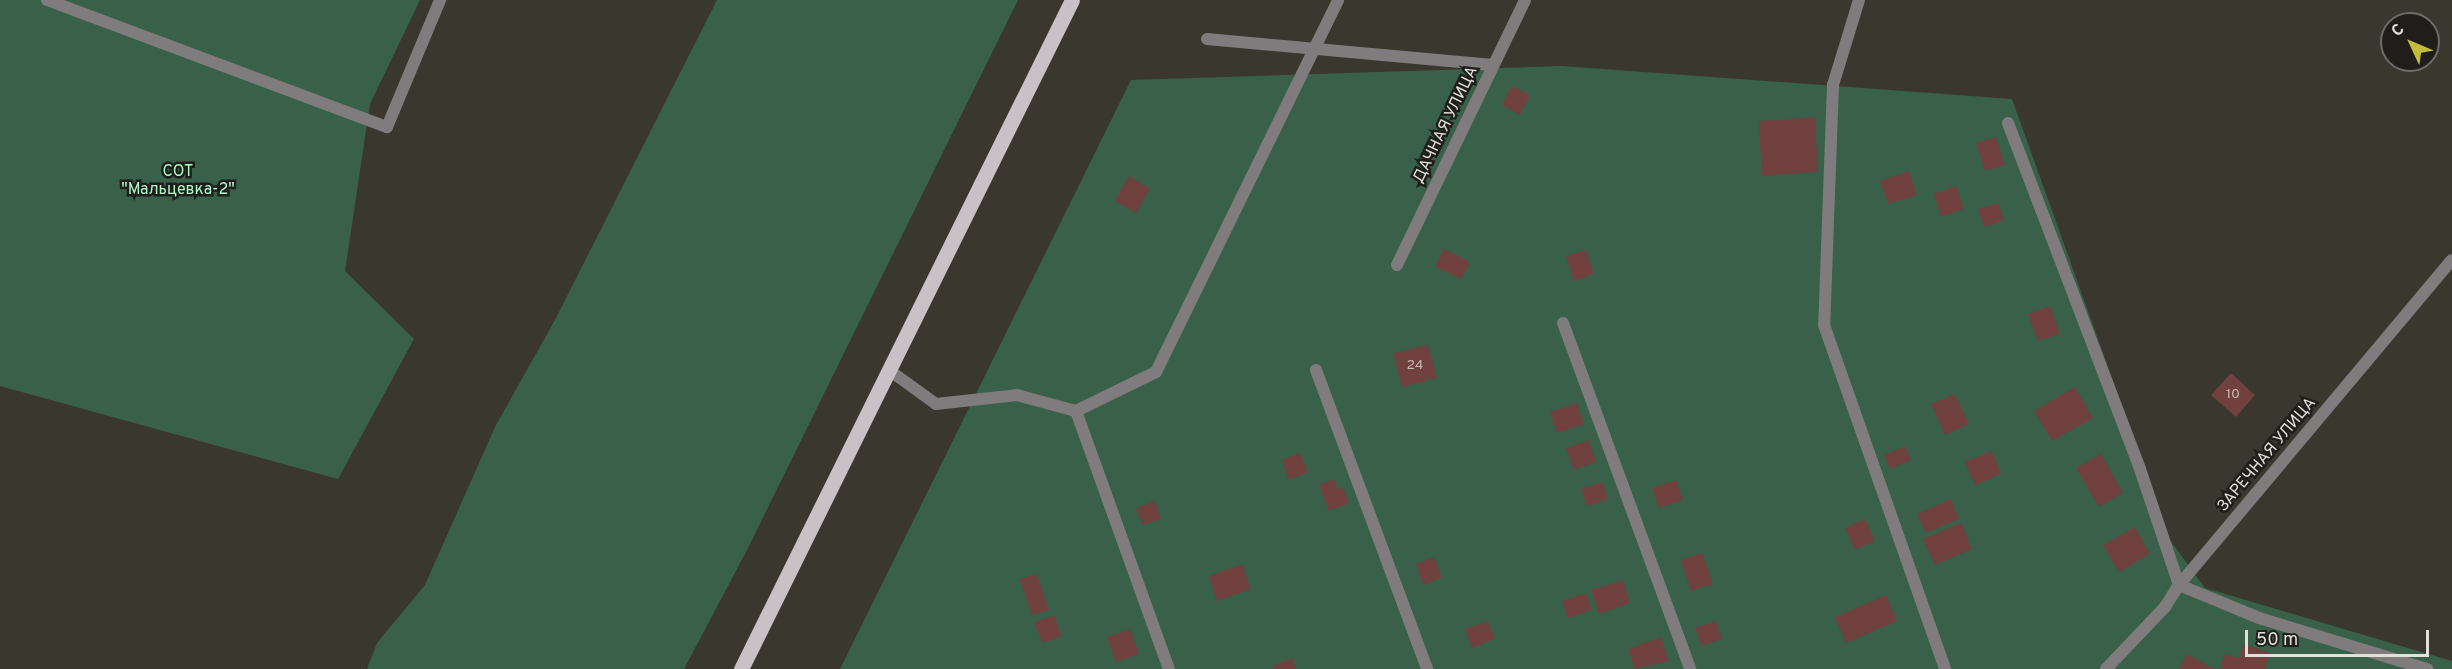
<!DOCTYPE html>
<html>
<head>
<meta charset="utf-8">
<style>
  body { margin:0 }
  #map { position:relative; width:2452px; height:669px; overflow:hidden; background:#3a372f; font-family:Overpass,sans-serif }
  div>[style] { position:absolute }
  .green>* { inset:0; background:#396149 }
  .building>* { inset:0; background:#70413f }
  .lane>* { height:12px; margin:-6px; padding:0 6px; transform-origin:6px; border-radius:6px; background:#807c7e }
  .street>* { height:12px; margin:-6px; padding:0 6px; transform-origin:6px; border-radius:6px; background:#807c7e }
  .primary>* { height:15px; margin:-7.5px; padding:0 7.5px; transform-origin:7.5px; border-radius:7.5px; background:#c9c1c5 }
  span { translate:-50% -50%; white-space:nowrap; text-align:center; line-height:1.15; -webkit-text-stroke:5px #1f1e1b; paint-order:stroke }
  .number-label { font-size:14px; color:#c5b8b4 }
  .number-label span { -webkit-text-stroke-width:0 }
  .street-label { font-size:16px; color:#e1e0db }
  .park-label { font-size:16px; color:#adf7c9 }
  .north { position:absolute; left:2380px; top:12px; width:60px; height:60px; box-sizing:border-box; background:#1f1e1b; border:2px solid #6d6c68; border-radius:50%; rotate:314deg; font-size:16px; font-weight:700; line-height:24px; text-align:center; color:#e1e0db }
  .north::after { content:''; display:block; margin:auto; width:21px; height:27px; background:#c2bd3f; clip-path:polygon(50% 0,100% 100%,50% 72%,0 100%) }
  .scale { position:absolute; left:2245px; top:630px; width:184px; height:27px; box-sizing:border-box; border:3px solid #e1e0db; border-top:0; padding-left:8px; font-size:18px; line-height:21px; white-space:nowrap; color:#e1e0db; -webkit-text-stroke:4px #1f1e1b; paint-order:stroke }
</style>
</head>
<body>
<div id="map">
  <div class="green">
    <div style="clip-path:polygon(0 0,420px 0,370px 104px,345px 271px,414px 339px,338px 479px,0 386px)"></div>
    <div style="clip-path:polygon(717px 0,1018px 0,747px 550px,684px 669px,367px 669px,377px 643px,425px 585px,495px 427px,556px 318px)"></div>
    <div style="clip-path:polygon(1562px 66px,2012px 99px,2170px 540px,2205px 588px,2452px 661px,2452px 669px,840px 669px,1131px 80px)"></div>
  </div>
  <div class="building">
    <div style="clip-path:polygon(1512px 86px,1530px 95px,1520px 115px,1502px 105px)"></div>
    <div style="clip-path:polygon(1815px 117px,1818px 172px,1762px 176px,1759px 121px)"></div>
    <div style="clip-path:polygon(1996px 137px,2005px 165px,1985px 171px,1976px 143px)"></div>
    <div style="clip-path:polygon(1909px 171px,1917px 195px,1888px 204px,1880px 181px)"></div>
    <div style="clip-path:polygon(1129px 176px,1150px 189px,1136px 213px,1115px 201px)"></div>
    <div style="clip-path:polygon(1956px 186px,1964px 209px,1941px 217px,1934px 194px)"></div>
    <div style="clip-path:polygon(1998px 203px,2004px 220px,1984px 227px,1978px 209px)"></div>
    <div style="clip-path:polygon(1444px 249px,1470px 262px,1461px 279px,1435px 267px)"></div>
    <div style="clip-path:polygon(1586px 250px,1594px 274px,1574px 281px,1566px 256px)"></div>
    <div style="clip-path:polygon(2050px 306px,2060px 334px,2038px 341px,2028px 314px)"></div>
    <div style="clip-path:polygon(1428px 345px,1437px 378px,1402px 387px,1393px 353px)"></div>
    <div style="clip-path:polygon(2231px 373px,2255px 395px,2236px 417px,2211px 395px)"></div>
    <div style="clip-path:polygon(2075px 387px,2093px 418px,2052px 441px,2034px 411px)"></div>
    <div style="clip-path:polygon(1955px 394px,1969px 424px,1945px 435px,1931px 404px)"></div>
    <div style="clip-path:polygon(1577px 403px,1584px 424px,1557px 433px,1550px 412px)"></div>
    <div style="clip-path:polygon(1589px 440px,1596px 462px,1574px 470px,1566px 448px)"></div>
    <div style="clip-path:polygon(1905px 446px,1911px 460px,1890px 469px,1884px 455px)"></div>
    <div style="clip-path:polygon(1992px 451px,2001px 474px,1975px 485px,1965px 462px)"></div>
    <div style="clip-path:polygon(1300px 453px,1308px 472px,1289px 480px,1282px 460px)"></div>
    <div style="clip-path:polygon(2101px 454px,2123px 493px,2099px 507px,2076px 468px)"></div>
    <div style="clip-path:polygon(1334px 479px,1338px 489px,1343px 487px,1349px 503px,1329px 511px,1319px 485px)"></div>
    <div style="clip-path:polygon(1676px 480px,1683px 500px,1659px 508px,1652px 488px)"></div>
    <div style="clip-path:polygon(1602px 482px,1608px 499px,1587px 506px,1581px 489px)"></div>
    <div style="clip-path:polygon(1951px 499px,1959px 519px,1926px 533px,1917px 514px)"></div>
    <div style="clip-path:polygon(1155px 501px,1161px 519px,1143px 525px,1136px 508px)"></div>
    <div style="clip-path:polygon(1865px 519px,1875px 541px,1855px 550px,1845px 528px)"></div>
    <div style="clip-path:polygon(1961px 523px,1972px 549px,1935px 565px,1923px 539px)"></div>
    <div style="clip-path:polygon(2135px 527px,2150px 554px,2119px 572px,2103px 545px)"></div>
    <div style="clip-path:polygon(1702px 553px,1713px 584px,1691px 591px,1681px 560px)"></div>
    <div style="clip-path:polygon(1434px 557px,1442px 578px,1423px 585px,1416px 564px)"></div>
    <div style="clip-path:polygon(1242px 564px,1251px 589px,1217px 601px,1209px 576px)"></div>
    <div style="clip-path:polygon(1037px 574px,1049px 610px,1032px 615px,1020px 579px)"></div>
    <div style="clip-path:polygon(1623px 580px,1630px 603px,1599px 614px,1591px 590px)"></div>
    <div style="clip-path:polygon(1586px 593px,1592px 610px,1568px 618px,1562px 601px)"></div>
    <div style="clip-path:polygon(1886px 595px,1897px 621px,1846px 643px,1835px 617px)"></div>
    <div style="clip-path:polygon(1054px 615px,1062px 636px,1043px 643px,1034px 623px)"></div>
    <div style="clip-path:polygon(1488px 621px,1495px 639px,1472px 648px,1465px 629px)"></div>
    <div style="clip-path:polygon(1716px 621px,1722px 639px,1702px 646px,1695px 628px)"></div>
    <div style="clip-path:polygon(1130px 629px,1139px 654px,1116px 662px,1107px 637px)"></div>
    <div style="clip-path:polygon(1661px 637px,1669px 661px,1635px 669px,1628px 649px)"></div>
    <div style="clip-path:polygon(2244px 644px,2270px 653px,2265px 669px,2220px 669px,2225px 654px,2239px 658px)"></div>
    <div style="clip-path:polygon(2187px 654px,2214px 669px,2179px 669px)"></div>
    <div style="clip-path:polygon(1292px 658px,1296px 669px,1274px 669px,1273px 666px)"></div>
  </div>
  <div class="lane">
    <div style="left:47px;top:0;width:363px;rotate:20.5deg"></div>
    <div style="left:387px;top:127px;width:138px;rotate:-67.3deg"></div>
    <div style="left:1859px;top:0;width:89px;rotate:107deg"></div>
    <div style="left:1833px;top:85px;width:240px;rotate:92.1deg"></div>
    <div style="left:1824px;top:325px;width:365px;rotate:70.6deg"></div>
    <div style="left:1207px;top:39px;width:287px;rotate:5.2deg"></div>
    <div style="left:2008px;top:123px;width:370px;rotate:69.1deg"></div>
    <div style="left:2140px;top:469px;width:122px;rotate:71.4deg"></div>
    <div style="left:2179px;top:585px;width:87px;rotate:22.4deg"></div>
    <div style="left:2259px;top:618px;width:176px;rotate:16.9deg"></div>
    <div style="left:1397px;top:265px;width:294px;rotate:-64.2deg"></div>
    <div style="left:1563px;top:323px;width:369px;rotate:69.8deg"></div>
    <div style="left:889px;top:370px;width:58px;rotate:35.9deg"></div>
    <div style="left:936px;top:404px;width:81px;rotate:-6.3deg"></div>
    <div style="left:1017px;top:395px;width:61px;rotate:15.2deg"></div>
    <div style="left:1076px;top:411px;width:89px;rotate:-26deg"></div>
    <div style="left:1156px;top:372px;width:414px;rotate:-63.9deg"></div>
    <div style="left:1316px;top:370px;width:319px;rotate:69.6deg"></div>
    <div style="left:1076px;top:411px;width:274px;rotate:70.2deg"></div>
  </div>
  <div class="street">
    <div style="left:2106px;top:669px;width:86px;rotate:-46.4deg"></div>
    <div style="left:2165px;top:607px;width:26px;rotate:-58deg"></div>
    <div style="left:2179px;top:585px;width:424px;rotate:-50deg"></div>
  </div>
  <div class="primary">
    <div style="left:741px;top:669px;width:746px;rotate:-63.68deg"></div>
  </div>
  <div class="number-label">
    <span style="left:1415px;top:366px">24</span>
    <span style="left:2233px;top:395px">10</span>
  </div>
  <div class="street-label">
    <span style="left:1446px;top:125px;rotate:-64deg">ДАЧНАЯ УЛИЦА</span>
    <span style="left:2267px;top:455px;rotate:-50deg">ЗАРЕЧНАЯ УЛИЦА</span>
  </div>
  <div class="park-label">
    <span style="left:178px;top:181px">СОТ<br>"Мальцевка-2"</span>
  </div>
  <div class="north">С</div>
  <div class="scale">50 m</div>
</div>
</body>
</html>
